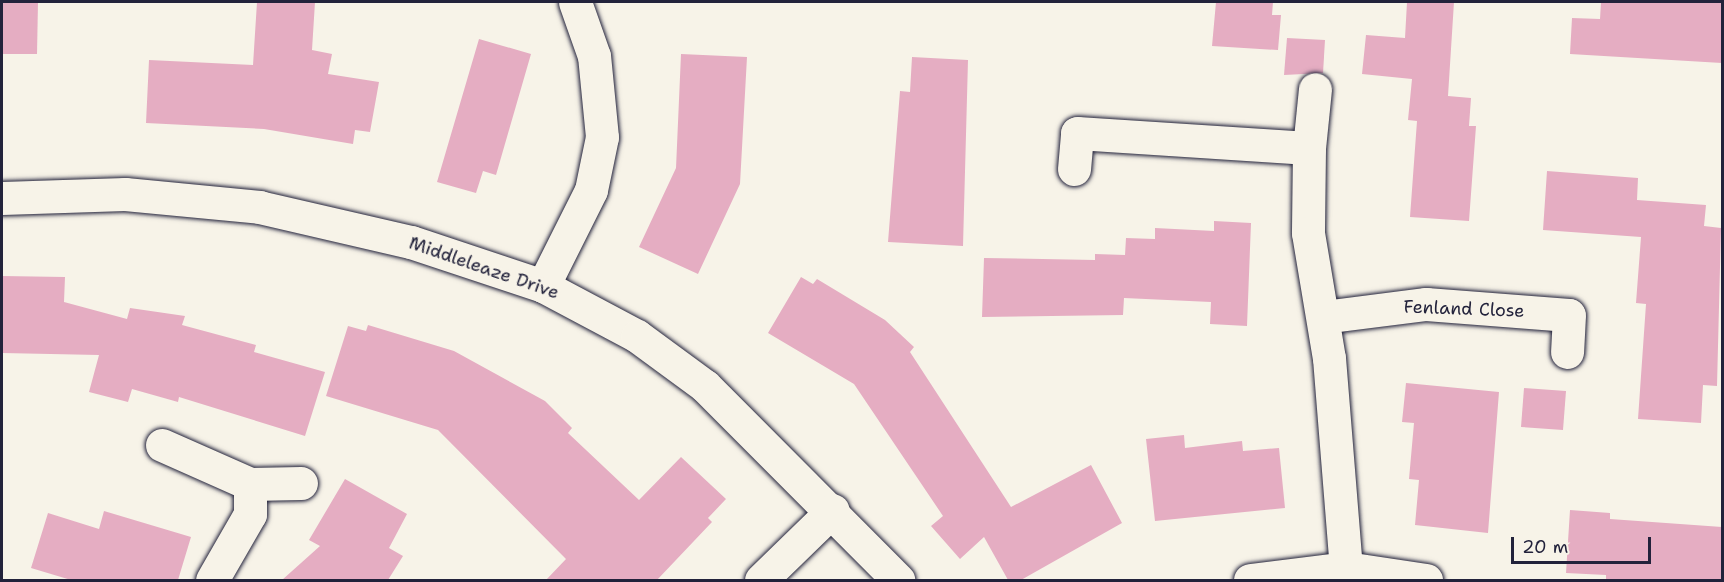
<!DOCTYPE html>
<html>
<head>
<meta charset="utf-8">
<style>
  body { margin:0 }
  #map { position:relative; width:1724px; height:582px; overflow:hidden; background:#f7f3e8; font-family:"Shantell Sans",sans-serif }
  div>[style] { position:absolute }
  .building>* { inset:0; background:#e5adc2 }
  .roads { filter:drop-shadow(0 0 2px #22223b) drop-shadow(0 0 2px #22223b) }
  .street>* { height:33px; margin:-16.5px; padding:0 16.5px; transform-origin:16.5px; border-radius:16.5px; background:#f7f3e8 }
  span { translate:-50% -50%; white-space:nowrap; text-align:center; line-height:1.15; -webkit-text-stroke:6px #f7f3e8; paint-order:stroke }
  .street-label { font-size:18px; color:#22223b }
  .frame { position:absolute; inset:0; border:3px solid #22223b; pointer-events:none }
  .scale { position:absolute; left:1511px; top:537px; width:140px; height:27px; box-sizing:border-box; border:3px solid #22223b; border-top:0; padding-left:8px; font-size:18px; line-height:21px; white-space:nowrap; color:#22223b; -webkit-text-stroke:4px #f7f3e8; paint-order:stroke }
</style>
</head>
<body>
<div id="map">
  <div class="building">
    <div style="clip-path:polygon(2px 2px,38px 2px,37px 54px,2px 54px)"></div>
    <div style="clip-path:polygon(257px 2px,315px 2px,312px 50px,332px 54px,328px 74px,379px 82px,370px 132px,355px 130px,353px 144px,264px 129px,146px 123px,149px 60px,253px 65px)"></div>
    <div style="clip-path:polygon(1216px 2px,1273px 2px,1272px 15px,1281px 15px,1278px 50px,1212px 46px)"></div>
    <div style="clip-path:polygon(1407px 2px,1454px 2px,1448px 96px,1471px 98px,1469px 126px,1476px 126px,1469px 221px,1410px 217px,1417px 121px,1408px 120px,1412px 79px,1362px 74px,1366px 35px,1405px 38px)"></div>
    <div style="clip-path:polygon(1601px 2px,1722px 2px,1722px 63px,1570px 54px,1572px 18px,1600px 19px)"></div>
    <div style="clip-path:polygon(1287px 38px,1325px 40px,1323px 73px,1284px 75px)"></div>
    <div style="clip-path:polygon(479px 39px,531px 54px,496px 175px,483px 171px,476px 193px,437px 182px)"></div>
    <div style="clip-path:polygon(681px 54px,747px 57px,740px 184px,698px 274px,639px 247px,676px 168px)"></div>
    <div style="clip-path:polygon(912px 57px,968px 60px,963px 246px,888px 242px,900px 91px,910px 92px)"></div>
    <div style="clip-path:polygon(1547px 171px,1638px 178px,1637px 200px,1706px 205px,1704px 226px,1721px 228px,1717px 386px,1703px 385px,1701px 423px,1638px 419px,1646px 304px,1636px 303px,1641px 237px,1543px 230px)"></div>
    <div style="clip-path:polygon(1214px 221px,1251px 223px,1247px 326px,1210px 324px,1211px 302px,1124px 298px,1123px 315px,982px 317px,984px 258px,1095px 260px,1095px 254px,1125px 255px,1126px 238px,1155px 239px,1155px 228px,1214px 231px)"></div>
    <div style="clip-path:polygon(2px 276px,65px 277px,64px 302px,127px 319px,130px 308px,185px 316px,182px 325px,256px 345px,254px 352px,325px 372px,305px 436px,179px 397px,178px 402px,132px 389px,128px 402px,89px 392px,99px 355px,2px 353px)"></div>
    <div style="clip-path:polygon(801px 277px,813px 284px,817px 279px,885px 320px,914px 347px,910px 352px,1011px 507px,1091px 465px,1122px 523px,1021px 580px,1008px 580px,984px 537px,960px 559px,931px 526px,943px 516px,854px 384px,768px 333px)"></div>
    <div style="clip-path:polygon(368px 325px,454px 351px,545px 401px,572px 428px,568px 433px,639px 500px,681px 457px,726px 499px,708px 518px,712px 522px,657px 580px,546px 580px,566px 559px,438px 430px,326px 396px,348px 326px,366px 331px)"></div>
    <div style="clip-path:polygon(1406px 383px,1499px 392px,1488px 533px,1415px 525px,1419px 480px,1409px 479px,1414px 423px,1402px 422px)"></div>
    <div style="clip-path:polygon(1524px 388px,1566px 391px,1563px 430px,1521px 427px)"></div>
    <div style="clip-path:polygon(1184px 435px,1185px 448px,1242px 441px,1243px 451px,1279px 448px,1285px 508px,1155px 521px,1146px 439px)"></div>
    <div style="clip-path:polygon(345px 479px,407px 514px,389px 548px,403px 556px,388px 580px,282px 580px,320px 546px,309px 540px)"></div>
    <div style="clip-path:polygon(1570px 510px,1610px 513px,1610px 519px,1722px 527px,1722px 580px,1606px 580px,1606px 575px,1566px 573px)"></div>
    <div style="clip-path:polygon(104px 511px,191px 537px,178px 580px,71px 580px,31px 568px,48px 513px,99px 529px)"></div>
  </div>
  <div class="roads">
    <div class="street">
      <div style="left:1309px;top:148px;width:59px;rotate:-84.2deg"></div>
      <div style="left:1074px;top:169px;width:36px;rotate:-85deg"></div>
      <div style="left:1077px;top:133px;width:232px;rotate:3.7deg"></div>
      <div style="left:1309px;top:148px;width:85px;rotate:90.7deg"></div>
      <div style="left:1308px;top:233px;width:127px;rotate:80.5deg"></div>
      <div style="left:1329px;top:358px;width:211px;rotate:85.4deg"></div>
      <div style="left:2px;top:198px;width:123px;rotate:-1.9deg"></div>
      <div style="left:125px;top:194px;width:135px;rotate:5.5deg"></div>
      <div style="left:259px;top:207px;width:156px;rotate:13deg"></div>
      <div style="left:411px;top:242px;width:139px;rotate:18.4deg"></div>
      <div style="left:543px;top:286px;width:106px;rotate:28deg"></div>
      <div style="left:637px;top:336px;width:84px;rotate:36.3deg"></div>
      <div style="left:705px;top:386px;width:274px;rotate:45.1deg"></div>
      <div style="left:543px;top:286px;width:107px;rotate:-63.4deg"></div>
      <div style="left:591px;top:190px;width:54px;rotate:-78.3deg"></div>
      <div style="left:602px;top:137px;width:81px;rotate:-95.6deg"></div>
      <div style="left:594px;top:56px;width:57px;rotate:-109.4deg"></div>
      <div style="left:1323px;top:317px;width:104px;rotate:-7.2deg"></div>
      <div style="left:1426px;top:304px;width:143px;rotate:4.4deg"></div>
      <div style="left:1569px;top:315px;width:37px;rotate:93deg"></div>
      <div style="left:162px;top:445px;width:96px;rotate:23.9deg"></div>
      <div style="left:250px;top:484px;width:30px;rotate:90deg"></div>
      <div style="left:250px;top:514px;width:76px;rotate:119.9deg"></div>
      <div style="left:250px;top:484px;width:51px;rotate:-1.1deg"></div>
      <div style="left:761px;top:580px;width:100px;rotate:-44.2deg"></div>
      <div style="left:1250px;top:580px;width:97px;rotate:-7.1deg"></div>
      <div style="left:1346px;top:568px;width:81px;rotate:8.5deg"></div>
    </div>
  </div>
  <div class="street-label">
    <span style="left:484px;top:268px;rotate:19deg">Middleleaze Drive</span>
    <span style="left:1464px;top:309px;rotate:2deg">Fenland Close</span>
  </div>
  <div class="frame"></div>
  <div class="scale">20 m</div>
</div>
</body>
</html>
